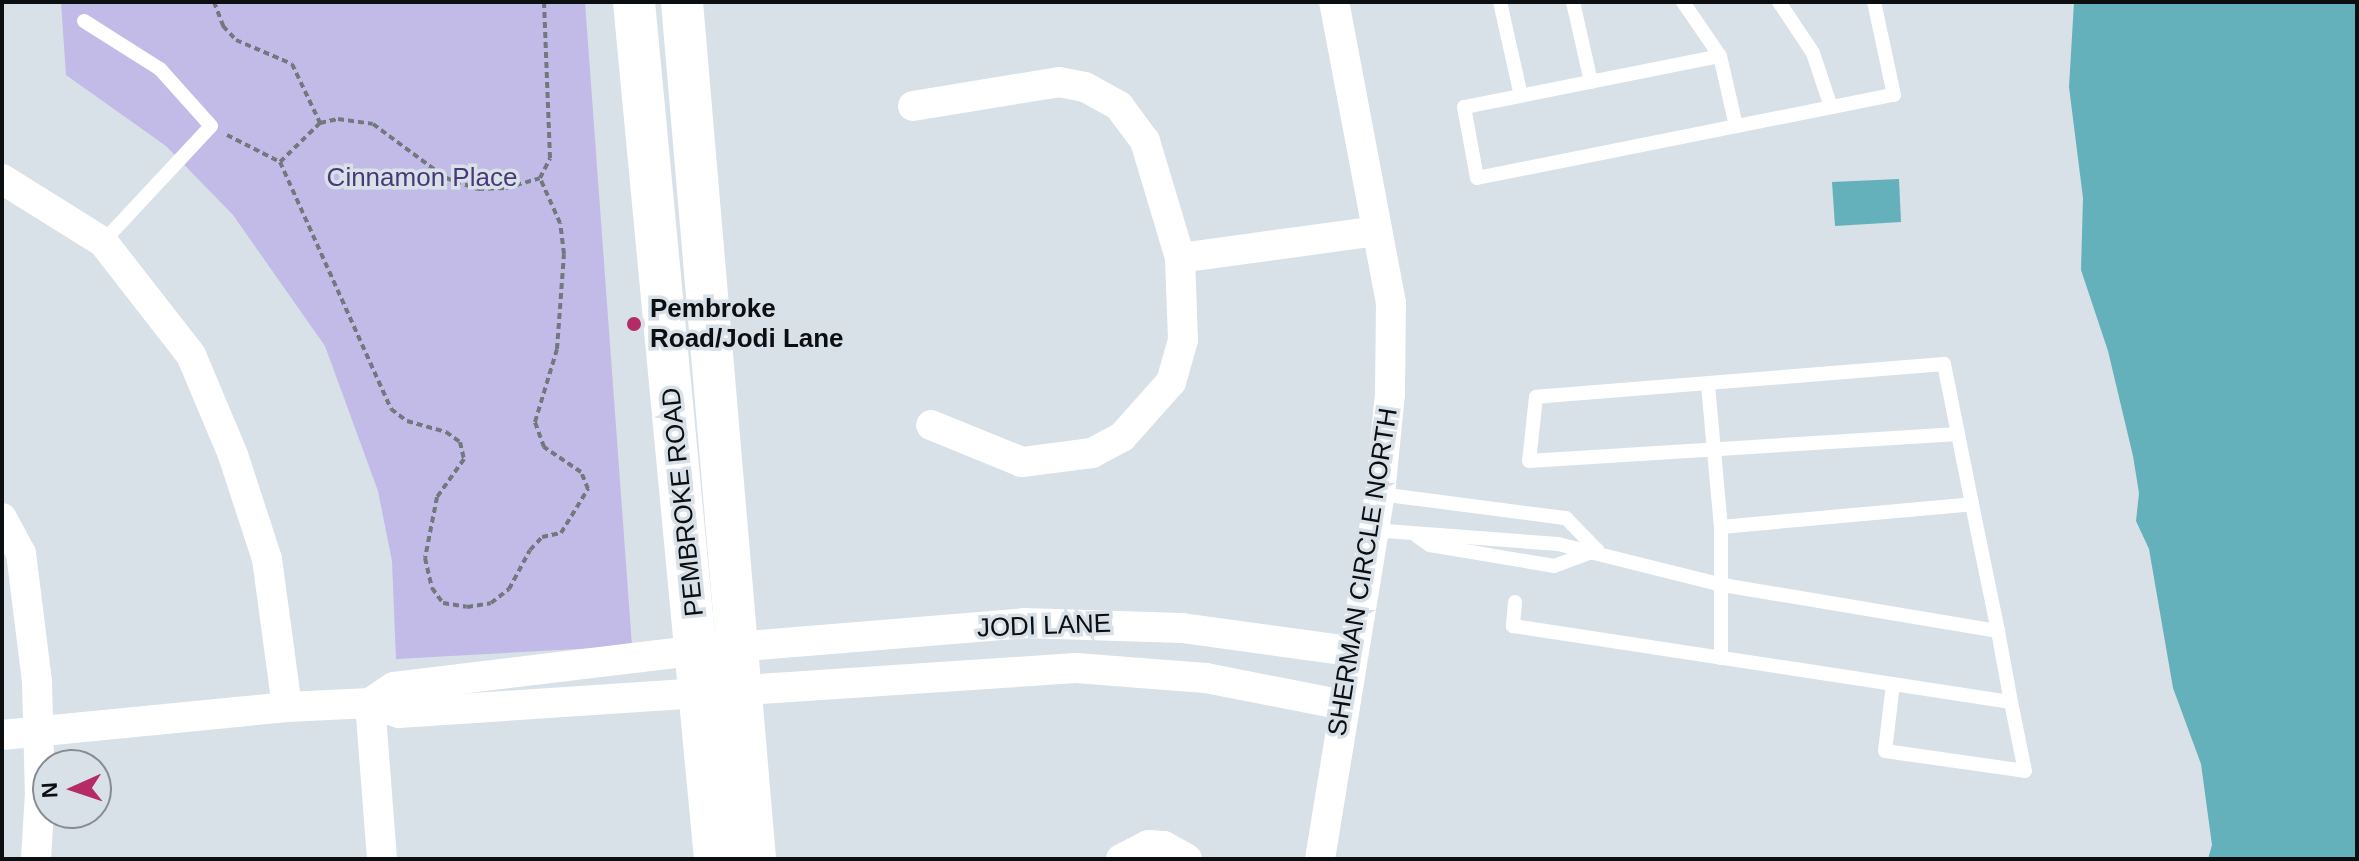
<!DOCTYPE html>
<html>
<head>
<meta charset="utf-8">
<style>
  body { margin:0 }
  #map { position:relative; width:2359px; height:861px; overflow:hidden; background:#d8e0e8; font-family:Arial,sans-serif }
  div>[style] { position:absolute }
  .green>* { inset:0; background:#c2bae7 }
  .water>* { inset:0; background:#64b1bc }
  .path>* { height:4px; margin-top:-2px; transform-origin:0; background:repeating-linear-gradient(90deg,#72787d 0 6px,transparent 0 10px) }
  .lane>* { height:14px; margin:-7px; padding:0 7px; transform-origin:7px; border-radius:7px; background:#fff }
  .street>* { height:30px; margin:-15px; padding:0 15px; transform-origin:15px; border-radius:15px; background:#fff }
  .secondary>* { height:42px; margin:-21px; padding:0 21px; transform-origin:21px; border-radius:21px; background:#fff }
  .dots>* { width:22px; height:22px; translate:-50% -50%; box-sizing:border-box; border:4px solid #d8e0e8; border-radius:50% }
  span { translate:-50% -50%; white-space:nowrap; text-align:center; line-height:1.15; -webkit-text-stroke:7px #d8e0e8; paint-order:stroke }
  .park-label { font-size:26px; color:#4a387a }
  .poi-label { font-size:26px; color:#0c0f11; font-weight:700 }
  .left { translate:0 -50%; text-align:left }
  .street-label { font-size:26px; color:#0c0f11 }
  .frame { position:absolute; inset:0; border:4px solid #0c0f11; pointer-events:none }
  .north { position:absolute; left:32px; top:749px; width:80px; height:80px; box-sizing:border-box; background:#d8e0e8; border:2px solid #868c92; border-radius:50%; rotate:267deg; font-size:22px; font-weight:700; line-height:32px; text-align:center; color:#0c0f11 }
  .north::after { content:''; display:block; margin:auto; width:28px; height:36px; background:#b42b68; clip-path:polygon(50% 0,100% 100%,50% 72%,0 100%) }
</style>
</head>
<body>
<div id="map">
  <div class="green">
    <div style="clip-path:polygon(61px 2px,585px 2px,632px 646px,396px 659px,392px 561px,378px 491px,325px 346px,233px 215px,166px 146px,66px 75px)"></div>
  </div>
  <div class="water">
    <div style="clip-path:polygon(2074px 2px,2357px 2px,2357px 859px,2208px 859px,2212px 845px,2201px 764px,2173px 688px,2149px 549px,2136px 521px,2139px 493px,2133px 456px,2108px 351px,2081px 270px,2083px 198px,2069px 87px)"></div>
    <div style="clip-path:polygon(1899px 179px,1901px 222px,1835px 226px,1832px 182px)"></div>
  </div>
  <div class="path">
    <div style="left:214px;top:2px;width:26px;rotate:69deg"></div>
    <div style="left:223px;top:26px;width:19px;rotate:47deg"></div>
    <div style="left:236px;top:40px;width:61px;rotate:23.2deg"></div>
    <div style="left:292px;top:64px;width:65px;rotate:64.6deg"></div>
    <div style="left:227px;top:135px;width:59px;rotate:27deg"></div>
    <div style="left:280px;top:162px;width:56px;rotate:-44.3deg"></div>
    <div style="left:320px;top:123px;width:18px;rotate:-13deg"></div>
    <div style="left:338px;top:119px;width:35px;rotate:8deg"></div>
    <div style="left:373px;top:124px;width:91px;rotate:36.5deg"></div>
    <div style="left:446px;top:178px;width:34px;rotate:19deg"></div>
    <div style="left:478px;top:189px;width:28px;rotate:-2deg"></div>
    <div style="left:506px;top:188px;width:35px;rotate:-16deg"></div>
    <div style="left:540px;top:178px;width:22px;rotate:-63deg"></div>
    <div style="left:550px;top:158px;width:156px;rotate:-92.2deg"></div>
    <div style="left:280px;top:162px;width:271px;rotate:65.8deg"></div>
    <div style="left:391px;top:409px;width:20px;rotate:37deg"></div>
    <div style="left:407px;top:421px;width:41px;rotate:15.8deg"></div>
    <div style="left:446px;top:432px;width:17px;rotate:36deg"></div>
    <div style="left:460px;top:442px;width:17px;rotate:77deg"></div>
    <div style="left:464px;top:459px;width:47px;rotate:125.4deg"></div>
    <div style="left:437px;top:497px;width:62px;rotate:101.1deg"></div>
    <div style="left:425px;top:558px;width:31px;rotate:77deg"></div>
    <div style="left:432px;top:588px;width:19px;rotate:54deg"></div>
    <div style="left:443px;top:603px;width:24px;rotate:9deg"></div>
    <div style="left:467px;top:607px;width:24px;rotate:-9deg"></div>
    <div style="left:491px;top:603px;width:23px;rotate:-38deg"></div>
    <div style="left:509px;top:589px;width:44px;rotate:-61.7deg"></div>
    <div style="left:530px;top:550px;width:18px;rotate:-47deg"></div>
    <div style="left:542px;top:537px;width:19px;rotate:-12deg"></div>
    <div style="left:561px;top:533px;width:52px;rotate:-58.5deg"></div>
    <div style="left:588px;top:489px;width:18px;rotate:-112deg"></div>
    <div style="left:581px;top:472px;width:45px;rotate:-146deg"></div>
    <div style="left:544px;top:447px;width:27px;rotate:-110deg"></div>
    <div style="left:535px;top:422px;width:76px;rotate:-73.2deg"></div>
    <div style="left:557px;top:349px;width:95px;rotate:-85.8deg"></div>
    <div style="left:564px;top:254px;width:31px;rotate:-97deg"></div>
    <div style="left:560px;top:223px;width:49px;rotate:-114deg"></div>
  </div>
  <div class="lane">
    <div style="left:1500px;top:2px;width:96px;rotate:77.4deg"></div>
    <div style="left:1573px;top:2px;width:82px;rotate:77.3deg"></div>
    <div style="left:1683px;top:2px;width:65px;rotate:55.6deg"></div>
    <div style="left:1720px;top:56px;width:72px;rotate:77.1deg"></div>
    <div style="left:1779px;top:2px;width:61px;rotate:56.3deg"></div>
    <div style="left:1813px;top:53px;width:57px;rotate:71.6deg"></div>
    <div style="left:84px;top:21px;width:90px;rotate:32.3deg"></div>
    <div style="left:160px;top:69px;width:76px;rotate:48.2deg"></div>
    <div style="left:211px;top:126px;width:158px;rotate:133deg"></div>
    <div style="left:1720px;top:56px;width:261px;rotate:168.7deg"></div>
    <div style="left:1464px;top:107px;width:72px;rotate:79.6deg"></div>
    <div style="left:1477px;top:178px;width:425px;rotate:-11.3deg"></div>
    <div style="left:1894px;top:95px;width:95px;rotate:-102.1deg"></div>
    <div style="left:1708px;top:385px;width:143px;rotate:84.8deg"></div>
    <div style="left:1721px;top:527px;width:131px;rotate:90deg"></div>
    <div style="left:1380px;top:494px;width:188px;rotate:7.4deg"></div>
    <div style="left:1566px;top:518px;width:45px;rotate:45.9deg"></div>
    <div style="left:1721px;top:527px;width:252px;rotate:-5.2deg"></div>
    <div style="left:1372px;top:530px;width:187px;rotate:4.3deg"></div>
    <div style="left:1558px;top:544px;width:170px;rotate:14deg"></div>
    <div style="left:1723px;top:585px;width:279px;rotate:9.5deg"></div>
    <div style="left:1417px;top:536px;width:16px;rotate:35deg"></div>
    <div style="left:1430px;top:545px;width:126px;rotate:9.6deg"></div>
    <div style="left:1554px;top:566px;width:46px;rotate:-20.4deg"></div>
    <div style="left:1515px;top:602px;width:24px;rotate:95deg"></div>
    <div style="left:1513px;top:626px;width:504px;rotate:8.68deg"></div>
    <div style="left:1893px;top:684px;width:67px;rotate:96.8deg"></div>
    <div style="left:1885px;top:751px;width:141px;rotate:8.1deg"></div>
    <div style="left:2025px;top:771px;width:70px;rotate:-101.5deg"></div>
    <div style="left:2011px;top:702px;width:72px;rotate:-100.4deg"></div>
    <div style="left:1998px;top:631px;width:130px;rotate:-101.6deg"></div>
    <div style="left:1972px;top:504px;width:143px;rotate:-101.3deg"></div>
    <div style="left:1944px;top:364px;width:409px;rotate:175.4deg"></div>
    <div style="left:1536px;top:397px;width:64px;rotate:96.2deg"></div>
    <div style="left:1529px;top:461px;width:430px;rotate:-3.6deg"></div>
  </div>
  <div class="street">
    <div style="left:913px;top:106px;width:148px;rotate:-9.3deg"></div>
    <div style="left:1059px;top:82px;width:26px;rotate:11deg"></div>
    <div style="left:1085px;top:87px;width:39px;rotate:29deg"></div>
    <div style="left:1119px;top:106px;width:44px;rotate:53.4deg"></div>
    <div style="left:1145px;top:141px;width:122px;rotate:73.3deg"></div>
    <div style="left:1180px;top:258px;width:82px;rotate:87.9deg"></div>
    <div style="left:1183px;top:340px;width:44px;rotate:105.9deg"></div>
    <div style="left:1171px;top:382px;width:74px;rotate:131.7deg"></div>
    <div style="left:1122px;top:437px;width:34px;rotate:152deg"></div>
    <div style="left:1092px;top:453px;width:71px;rotate:172.7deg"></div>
    <div style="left:1022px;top:462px;width:98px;rotate:-157.9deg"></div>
    <div style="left:2px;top:179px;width:119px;rotate:32deg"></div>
    <div style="left:103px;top:242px;width:143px;rotate:52.1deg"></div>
    <div style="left:191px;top:355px;width:108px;rotate:67.2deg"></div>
    <div style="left:233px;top:455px;width:109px;rotate:71.9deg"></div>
    <div style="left:267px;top:559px;width:149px;rotate:82.3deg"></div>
    <div style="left:1180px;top:258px;width:199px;rotate:-7.8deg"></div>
    <div style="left:2px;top:518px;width:40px;rotate:62deg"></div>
    <div style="left:21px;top:553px;width:130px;rotate:82.9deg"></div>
    <div style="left:37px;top:682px;width:111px;rotate:88.5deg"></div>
    <div style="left:40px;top:793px;width:66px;rotate:93.5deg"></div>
    <div style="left:370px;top:703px;width:29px;rotate:-34deg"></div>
    <div style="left:394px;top:687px;width:306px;rotate:-6.9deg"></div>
    <div style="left:698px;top:650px;width:327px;rotate:-4.7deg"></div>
    <div style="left:1024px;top:623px;width:158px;rotate:1.8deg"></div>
    <div style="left:1182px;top:628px;width:170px;rotate:7.8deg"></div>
    <div style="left:370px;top:703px;width:156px;rotate:85.6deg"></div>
    <div style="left:2px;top:735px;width:286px;rotate:-5.6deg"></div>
    <div style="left:287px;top:707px;width:83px;rotate:-2.8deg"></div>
    <div style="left:370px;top:703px;width:31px;rotate:19deg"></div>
    <div style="left:399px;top:713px;width:678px;rotate:-3.8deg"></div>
    <div style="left:1076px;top:668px;width:130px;rotate:4.4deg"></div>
    <div style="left:1206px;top:678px;width:140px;rotate:11.1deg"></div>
    <div style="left:1121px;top:859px;width:31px;rotate:-27deg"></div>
    <div style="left:1149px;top:845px;width:15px;rotate:4deg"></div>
    <div style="left:1164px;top:846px;width:26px;rotate:29deg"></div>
    <div style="left:1320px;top:859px;width:370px;rotate:-80.7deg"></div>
    <div style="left:1380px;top:494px;width:100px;rotate:-84.3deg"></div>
    <div style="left:1390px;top:394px;width:91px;rotate:-89.4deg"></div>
    <div style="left:1391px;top:303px;width:306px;rotate:-100.7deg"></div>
  </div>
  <div class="secondary">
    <div style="left:634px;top:2px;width:861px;rotate:84.6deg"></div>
    <div style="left:682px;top:2px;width:860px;rotate:85.13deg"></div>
  </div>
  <div class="dots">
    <div style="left:634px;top:324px;background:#b42b68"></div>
  </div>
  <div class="park-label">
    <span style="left:422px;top:178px">Cinnamon Place</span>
  </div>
  <div class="poi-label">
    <span class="left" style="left:650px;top:324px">Pembroke<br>Road/Jodi Lane</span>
  </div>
  <div class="street-label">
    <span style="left:683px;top:502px;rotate:-96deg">PEMBROKE ROAD</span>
    <span style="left:1363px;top:572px;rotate:-81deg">SHERMAN CIRCLE NORTH</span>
    <span style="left:1044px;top:626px;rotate:-2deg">JODI LANE</span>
  </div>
  <div class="frame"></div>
  <div class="north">N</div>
</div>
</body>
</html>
